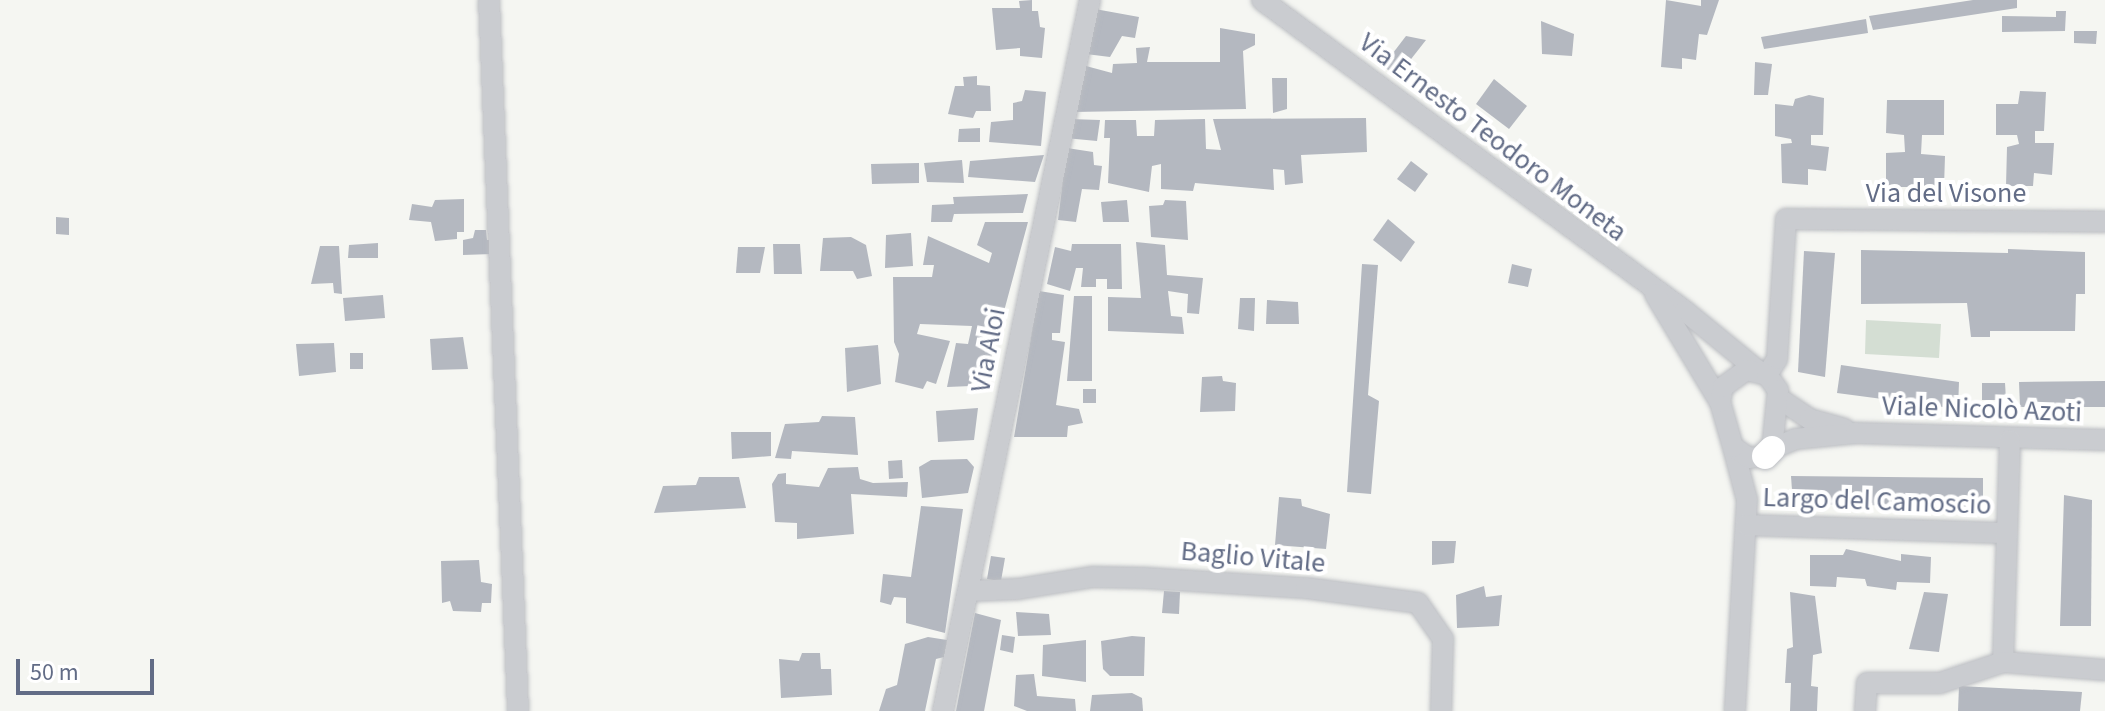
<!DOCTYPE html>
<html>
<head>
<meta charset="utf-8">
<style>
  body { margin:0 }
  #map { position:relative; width:2105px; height:711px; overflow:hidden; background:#f5f6f2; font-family:"Source Sans 3",sans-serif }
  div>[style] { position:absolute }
  .green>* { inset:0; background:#d4ded3 }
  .building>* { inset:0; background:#b4b8c0 }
  .roads { filter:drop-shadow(0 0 2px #babcc1) drop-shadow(0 0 2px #babcc1) }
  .minor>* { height:20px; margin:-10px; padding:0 10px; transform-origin:10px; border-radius:10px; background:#caccd0 }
  .major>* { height:26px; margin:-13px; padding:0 13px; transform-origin:13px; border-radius:13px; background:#fff }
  span { translate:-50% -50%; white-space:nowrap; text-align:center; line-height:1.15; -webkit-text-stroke:8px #fff; paint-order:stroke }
  .street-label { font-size:28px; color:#626c86 }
  .scale { position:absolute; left:16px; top:659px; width:138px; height:36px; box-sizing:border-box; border:4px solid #626c86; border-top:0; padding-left:10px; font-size:24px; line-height:28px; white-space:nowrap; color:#626c86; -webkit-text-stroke:6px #fff; paint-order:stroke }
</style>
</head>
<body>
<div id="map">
  <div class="green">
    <div style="clip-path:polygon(1866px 320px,1941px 324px,1939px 358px,1865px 354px)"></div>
  </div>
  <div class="building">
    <div style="clip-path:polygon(1032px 0,1032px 11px,1038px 11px,1040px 27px,1045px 28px,1042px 58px,1020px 56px,1020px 48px,996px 50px,992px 8px,1020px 8px,1019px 1px)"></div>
    <div style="clip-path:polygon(1666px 0,1701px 6px,1701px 0,1719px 0,1707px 35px,1699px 34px,1696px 60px,1682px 58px,1682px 69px,1661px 67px)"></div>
    <div style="clip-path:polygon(1973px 0,2017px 0,2017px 8px,1873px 30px,1869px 16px)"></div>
    <div style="clip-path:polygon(1095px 9px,1139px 17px,1135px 38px,1122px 36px,1110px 57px,1086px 54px)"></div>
    <div style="clip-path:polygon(2056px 11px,2066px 11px,2065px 31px,2002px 32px,2002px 16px,2056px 17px)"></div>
    <div style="clip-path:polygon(1866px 19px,1868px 33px,1764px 49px,1761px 37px)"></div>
    <div style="clip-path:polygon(1541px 21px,1574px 34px,1572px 56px,1542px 54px)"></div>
    <div style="clip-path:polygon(1220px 28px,1255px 34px,1255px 45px,1243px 51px,1246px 109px,1073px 112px,1086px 66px,1112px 73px,1113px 64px,1137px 63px,1136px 48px,1150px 47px,1147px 62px,1220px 62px)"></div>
    <div style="clip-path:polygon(2074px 31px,2097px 31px,2096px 44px,2074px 43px)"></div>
    <div style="clip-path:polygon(1406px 36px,1426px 40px,1397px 77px,1383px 66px)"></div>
    <div style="clip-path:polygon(1755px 62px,1772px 64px,1768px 95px,1754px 95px)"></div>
    <div style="clip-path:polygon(977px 76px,977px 85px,990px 86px,991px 111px,976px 111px,973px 118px,948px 114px,955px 86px,964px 86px,963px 77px)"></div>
    <div style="clip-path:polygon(1272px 78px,1287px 78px,1287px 109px,1273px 113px)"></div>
    <div style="clip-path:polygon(1494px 79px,1527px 106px,1509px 129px,1476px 104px)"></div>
    <div style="clip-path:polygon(1025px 90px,1046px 92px,1041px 146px,989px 142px,991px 122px,1013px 120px,1013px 103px,1022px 101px)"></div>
    <div style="clip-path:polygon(2020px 91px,2046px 92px,2044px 131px,2035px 131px,2035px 143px,2054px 143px,2052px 175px,2034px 173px,2033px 186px,2006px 186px,2007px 147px,2019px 144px,2017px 135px,1996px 135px,1996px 104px,2018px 104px)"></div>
    <div style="clip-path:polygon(1809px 95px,1824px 98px,1823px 135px,1811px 135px,1811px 145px,1829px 147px,1826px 171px,1808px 169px,1808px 185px,1782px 183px,1781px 144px,1792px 143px,1791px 139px,1775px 136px,1775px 104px,1793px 106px,1795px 99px)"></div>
    <div style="clip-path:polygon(1887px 100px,1944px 100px,1944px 135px,1922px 135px,1921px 154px,1945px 156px,1944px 187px,1886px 187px,1886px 153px,1905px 152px,1904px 135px,1886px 133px)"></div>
    <div style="clip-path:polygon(1366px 118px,1367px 152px,1301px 155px,1303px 183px,1285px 185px,1284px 170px,1273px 169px,1274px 190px,1195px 183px,1193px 191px,1161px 189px,1161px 164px,1152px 166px,1149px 192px,1108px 183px,1110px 138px,1104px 138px,1105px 120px,1136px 120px,1137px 136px,1154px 136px,1155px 120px,1205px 119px,1206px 149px,1221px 150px,1213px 119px)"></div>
    <div style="clip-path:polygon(1069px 119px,1100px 120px,1097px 141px,1065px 138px)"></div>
    <div style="clip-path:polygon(980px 128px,980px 142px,958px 142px,959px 129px)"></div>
    <div style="clip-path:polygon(1067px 148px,1093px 152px,1094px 165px,1102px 166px,1099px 190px,1082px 189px,1076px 222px,1058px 220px)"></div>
    <div style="clip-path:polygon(1044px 155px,1035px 182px,968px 177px,970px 161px)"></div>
    <div style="clip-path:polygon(962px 160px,964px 183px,927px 182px,924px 163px)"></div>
    <div style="clip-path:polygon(1411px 161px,1428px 174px,1415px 192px,1397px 179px)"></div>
    <div style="clip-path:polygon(919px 163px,919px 183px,872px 184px,871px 164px)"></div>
    <div style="clip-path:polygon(1028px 194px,1023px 213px,954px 214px,952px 222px,931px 222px,932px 205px,954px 204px,953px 197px)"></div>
    <div style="clip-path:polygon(464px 199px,464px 232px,457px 232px,457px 239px,435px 241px,431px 222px,409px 220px,412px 204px,432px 207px,435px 200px)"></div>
    <div style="clip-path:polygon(1127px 200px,1129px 222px,1103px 222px,1101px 202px)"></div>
    <div style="clip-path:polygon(1165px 200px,1186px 201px,1188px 240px,1151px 237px,1149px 206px,1163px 205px)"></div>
    <div style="clip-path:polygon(56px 217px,69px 218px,69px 235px,56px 234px)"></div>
    <div style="clip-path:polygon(1388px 219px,1415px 242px,1401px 262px,1373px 240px)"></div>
    <div style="clip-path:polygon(985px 222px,1028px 222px,986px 378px,973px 374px,971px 386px,947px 387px,956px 343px,968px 344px,972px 326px,920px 324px,917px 334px,950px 341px,936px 384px,927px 381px,923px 389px,895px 382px,899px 354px,894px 342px,893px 277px,932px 277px,934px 265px,923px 265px,928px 236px,989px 263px,992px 253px,977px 245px)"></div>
    <div style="clip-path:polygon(475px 230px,486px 230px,487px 240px,493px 240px,492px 254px,463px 255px,463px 240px,473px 238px)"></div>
    <div style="clip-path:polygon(911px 233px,913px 266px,885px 268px,886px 235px)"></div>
    <div style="clip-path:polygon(851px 237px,866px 245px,872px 276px,857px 279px,853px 271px,820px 271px,823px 238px)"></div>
    <div style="clip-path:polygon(1136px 242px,1165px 245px,1167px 275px,1203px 278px,1199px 314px,1187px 313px,1188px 294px,1168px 291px,1171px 316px,1182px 317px,1184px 334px,1108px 331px,1108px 297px,1141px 298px)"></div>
    <div style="clip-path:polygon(378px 243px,378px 258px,348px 258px,349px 245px)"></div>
    <div style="clip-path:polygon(773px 244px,800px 244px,802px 274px,774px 274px)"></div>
    <div style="clip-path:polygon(1072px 244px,1121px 244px,1122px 289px,1107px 289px,1107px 279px,1096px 279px,1096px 287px,1081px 287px,1083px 268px,1076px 268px,1070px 291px,1047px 284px,1055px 247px,1071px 251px)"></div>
    <div style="clip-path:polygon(320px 246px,339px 246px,342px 294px,334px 293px,333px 283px,311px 284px)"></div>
    <div style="clip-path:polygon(738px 247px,765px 247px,760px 273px,736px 273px)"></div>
    <div style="clip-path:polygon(2008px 249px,2085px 252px,2085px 294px,2076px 294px,2075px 331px,1990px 331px,1990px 337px,1971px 337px,1967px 303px,1861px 304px,1861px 250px,2008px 253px)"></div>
    <div style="clip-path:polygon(1804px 251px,1835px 253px,1825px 377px,1798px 372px)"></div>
    <div style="clip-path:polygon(1362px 264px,1378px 265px,1368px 395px,1379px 401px,1371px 494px,1347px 492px)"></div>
    <div style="clip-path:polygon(1512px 264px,1532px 269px,1528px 287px,1508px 283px)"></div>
    <div style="clip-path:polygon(1039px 291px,1064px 295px,1060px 333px,1052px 333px,1052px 340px,1065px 342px,1056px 405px,1079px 409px,1083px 423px,1068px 426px,1067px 437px,1014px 437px)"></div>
    <div style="clip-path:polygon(383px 295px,385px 318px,345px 321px,343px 298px)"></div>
    <div style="clip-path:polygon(1074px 296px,1092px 296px,1092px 381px,1067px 381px)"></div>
    <div style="clip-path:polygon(1240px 298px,1255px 298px,1254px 331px,1238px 329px)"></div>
    <div style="clip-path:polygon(1267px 300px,1298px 302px,1299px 324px,1266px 324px)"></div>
    <div style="clip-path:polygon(463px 337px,468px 369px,432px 370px,430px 339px)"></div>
    <div style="clip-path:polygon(334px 343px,336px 372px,299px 376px,296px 344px)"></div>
    <div style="clip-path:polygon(878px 345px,881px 384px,847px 392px,845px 348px)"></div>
    <div style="clip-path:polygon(350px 353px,363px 353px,363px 369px,350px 369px)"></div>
    <div style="clip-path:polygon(1841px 365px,1959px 382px,1958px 409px,1837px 393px)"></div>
    <div style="clip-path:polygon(1222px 376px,1223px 381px,1236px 383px,1235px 411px,1200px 412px,1202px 377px)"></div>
    <div style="clip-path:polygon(2105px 381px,2105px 407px,2020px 407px,2019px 382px)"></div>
    <div style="clip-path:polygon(1982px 383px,2005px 383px,2006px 400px,1982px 400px)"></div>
    <div style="clip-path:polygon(1083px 389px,1096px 389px,1096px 403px,1083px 403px)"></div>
    <div style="clip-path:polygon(978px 408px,974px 440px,938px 442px,936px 411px)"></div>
    <div style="clip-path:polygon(822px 416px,855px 417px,858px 455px,792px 451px,791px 459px,775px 458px,785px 424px,819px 422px)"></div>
    <div style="clip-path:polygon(731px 432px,771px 432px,771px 456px,732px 459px)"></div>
    <div style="clip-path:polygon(967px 459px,974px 467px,968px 493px,922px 498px,919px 467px,931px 460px)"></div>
    <div style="clip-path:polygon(902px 460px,903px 478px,889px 479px,888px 461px)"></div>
    <div style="clip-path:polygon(858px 467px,860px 479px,873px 483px,908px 482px,907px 497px,851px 494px,854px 534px,797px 539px,797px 523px,775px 522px,772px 484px,778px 474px,786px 473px,786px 484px,819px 487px,828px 468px)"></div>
    <div style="clip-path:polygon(1791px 476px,1983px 478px,1983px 507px,1793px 504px)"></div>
    <div style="clip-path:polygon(699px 477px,739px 477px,746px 508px,654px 513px,663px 486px,696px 485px)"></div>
    <div style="clip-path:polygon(2064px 495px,2092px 500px,2091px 626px,2060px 626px)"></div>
    <div style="clip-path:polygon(1279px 497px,1301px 499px,1302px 506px,1330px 514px,1326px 549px,1275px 545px)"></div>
    <div style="clip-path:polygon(921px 506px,963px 509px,945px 633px,906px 623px,906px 598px,894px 597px,891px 605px,880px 602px,883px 574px,911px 577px)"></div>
    <div style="clip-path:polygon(1432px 541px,1456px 541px,1454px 563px,1432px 565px)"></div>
    <div style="clip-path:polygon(1846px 549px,1901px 561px,1901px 554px,1931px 557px,1930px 583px,1897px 582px,1896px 590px,1867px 586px,1865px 579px,1837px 577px,1836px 587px,1810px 586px,1810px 555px,1843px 555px)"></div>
    <div style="clip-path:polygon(991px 556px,1005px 558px,1001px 581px,987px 579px)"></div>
    <div style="clip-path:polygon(479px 560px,481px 582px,492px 584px,491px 603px,482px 603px,481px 612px,453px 611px,450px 601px,442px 603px,441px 561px)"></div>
    <div style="clip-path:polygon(1484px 586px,1486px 597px,1502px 595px,1499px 626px,1457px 628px,1456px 595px)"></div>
    <div style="clip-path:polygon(1164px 591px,1180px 592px,1179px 614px,1162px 613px)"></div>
    <div style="clip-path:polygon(1790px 592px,1815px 596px,1822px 653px,1813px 655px,1811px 686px,1818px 687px,1817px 711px,1790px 711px,1791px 683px,1785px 683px,1787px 649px,1793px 647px)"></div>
    <div style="clip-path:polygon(1924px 592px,1948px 594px,1939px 652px,1909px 649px)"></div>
    <div style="clip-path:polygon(1016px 612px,1049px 614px,1051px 635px,1018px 636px)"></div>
    <div style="clip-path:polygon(975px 613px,1001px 620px,984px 711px,956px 711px)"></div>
    <div style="clip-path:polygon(1002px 635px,1015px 637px,1013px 653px,1000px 650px)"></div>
    <div style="clip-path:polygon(1132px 636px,1145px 637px,1144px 676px,1110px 676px,1103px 669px,1101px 641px)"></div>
    <div style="clip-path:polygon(928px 637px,947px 640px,944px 657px,936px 659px,925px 711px,879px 711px,886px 689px,897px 685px,905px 644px)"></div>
    <div style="clip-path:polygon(1086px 640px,1086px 682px,1042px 676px,1043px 645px)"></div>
    <div style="clip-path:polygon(802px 653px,820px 653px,821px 669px,831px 669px,832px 695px,781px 698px,779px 659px,799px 661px)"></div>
    <div style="clip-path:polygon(1034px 674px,1037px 696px,1075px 699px,1076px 711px,1027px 711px,1014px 706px,1016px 675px)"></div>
    <div style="clip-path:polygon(1959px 686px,2082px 692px,2080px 711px,1958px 711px)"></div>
    <div style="clip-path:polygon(1132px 693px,1142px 698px,1143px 711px,1090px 711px,1092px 695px)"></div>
  </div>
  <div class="roads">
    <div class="minor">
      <div style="left:489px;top:0;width:712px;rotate:87.66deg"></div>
      <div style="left:1262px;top:0;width:525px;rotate:36.32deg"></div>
      <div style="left:1685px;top:311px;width:92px;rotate:39.2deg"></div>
      <div style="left:1655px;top:294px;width:126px;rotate:59deg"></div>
      <div style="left:1767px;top:375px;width:19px;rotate:-58deg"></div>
      <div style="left:1777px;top:359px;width:140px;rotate:-86.3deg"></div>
      <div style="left:1786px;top:219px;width:319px;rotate:0.5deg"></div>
      <div style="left:1780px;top:399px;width:36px;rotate:34deg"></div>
      <div style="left:1810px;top:419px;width:36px;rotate:16deg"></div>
      <div style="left:1733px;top:447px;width:55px;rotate:75.2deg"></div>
      <div style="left:1747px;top:500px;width:211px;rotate:93.3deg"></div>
      <div style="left:1772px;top:449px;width:25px;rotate:-23deg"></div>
      <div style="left:1795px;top:439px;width:61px;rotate:-5.6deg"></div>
      <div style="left:1856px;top:433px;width:249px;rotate:1.6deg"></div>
      <div style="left:1765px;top:456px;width:16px;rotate:173deg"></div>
      <div style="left:1749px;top:458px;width:19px;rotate:-145deg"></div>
      <div style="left:1733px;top:447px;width:47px;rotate:-106.1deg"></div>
      <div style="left:1720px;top:402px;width:15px;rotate:-79deg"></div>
      <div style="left:1723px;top:387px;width:29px;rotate:-36deg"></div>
      <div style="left:1746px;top:370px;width:22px;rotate:13deg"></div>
      <div style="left:1767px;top:375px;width:19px;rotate:54deg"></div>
      <div style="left:1778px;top:390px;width:59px;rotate:95.8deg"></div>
      <div style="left:1746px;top:525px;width:261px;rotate:1.8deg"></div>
      <div style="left:968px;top:591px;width:50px;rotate:-2.3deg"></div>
      <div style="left:1018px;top:589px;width:76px;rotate:-9.1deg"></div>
      <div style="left:1093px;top:577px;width:52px;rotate:1.1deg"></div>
      <div style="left:1145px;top:578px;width:161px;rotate:3.6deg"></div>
      <div style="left:1306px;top:588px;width:113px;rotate:7.6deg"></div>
      <div style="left:1418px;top:603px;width:44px;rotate:55.2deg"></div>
      <div style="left:1443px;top:639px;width:72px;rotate:91.6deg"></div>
      <div style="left:2003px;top:662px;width:222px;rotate:-88.2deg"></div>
      <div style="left:943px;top:711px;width:726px;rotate:-78.32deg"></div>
      <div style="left:1865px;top:711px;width:28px;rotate:-86deg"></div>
      <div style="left:1867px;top:683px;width:73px"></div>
      <div style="left:1940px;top:683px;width:66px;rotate:-18.4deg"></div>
      <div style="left:2003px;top:662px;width:102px;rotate:4.5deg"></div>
    </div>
    <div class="major">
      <div style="left:1765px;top:456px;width:10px;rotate:-45deg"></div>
    </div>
  </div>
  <div class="street-label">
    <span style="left:1493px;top:137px;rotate:37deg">Via Ernesto Teodoro Moneta</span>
    <span style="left:1946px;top:193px">Via del Visone</span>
    <span style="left:988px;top:350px;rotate:-79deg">Via Aloi</span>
    <span style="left:1982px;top:409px;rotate:2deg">Viale Nicolò Azoti</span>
    <span style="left:1877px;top:501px;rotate:2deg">Largo del Camoscio</span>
    <span style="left:1253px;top:557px;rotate:5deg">Baglio Vitale</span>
  </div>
  <div class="scale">50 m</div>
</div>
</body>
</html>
